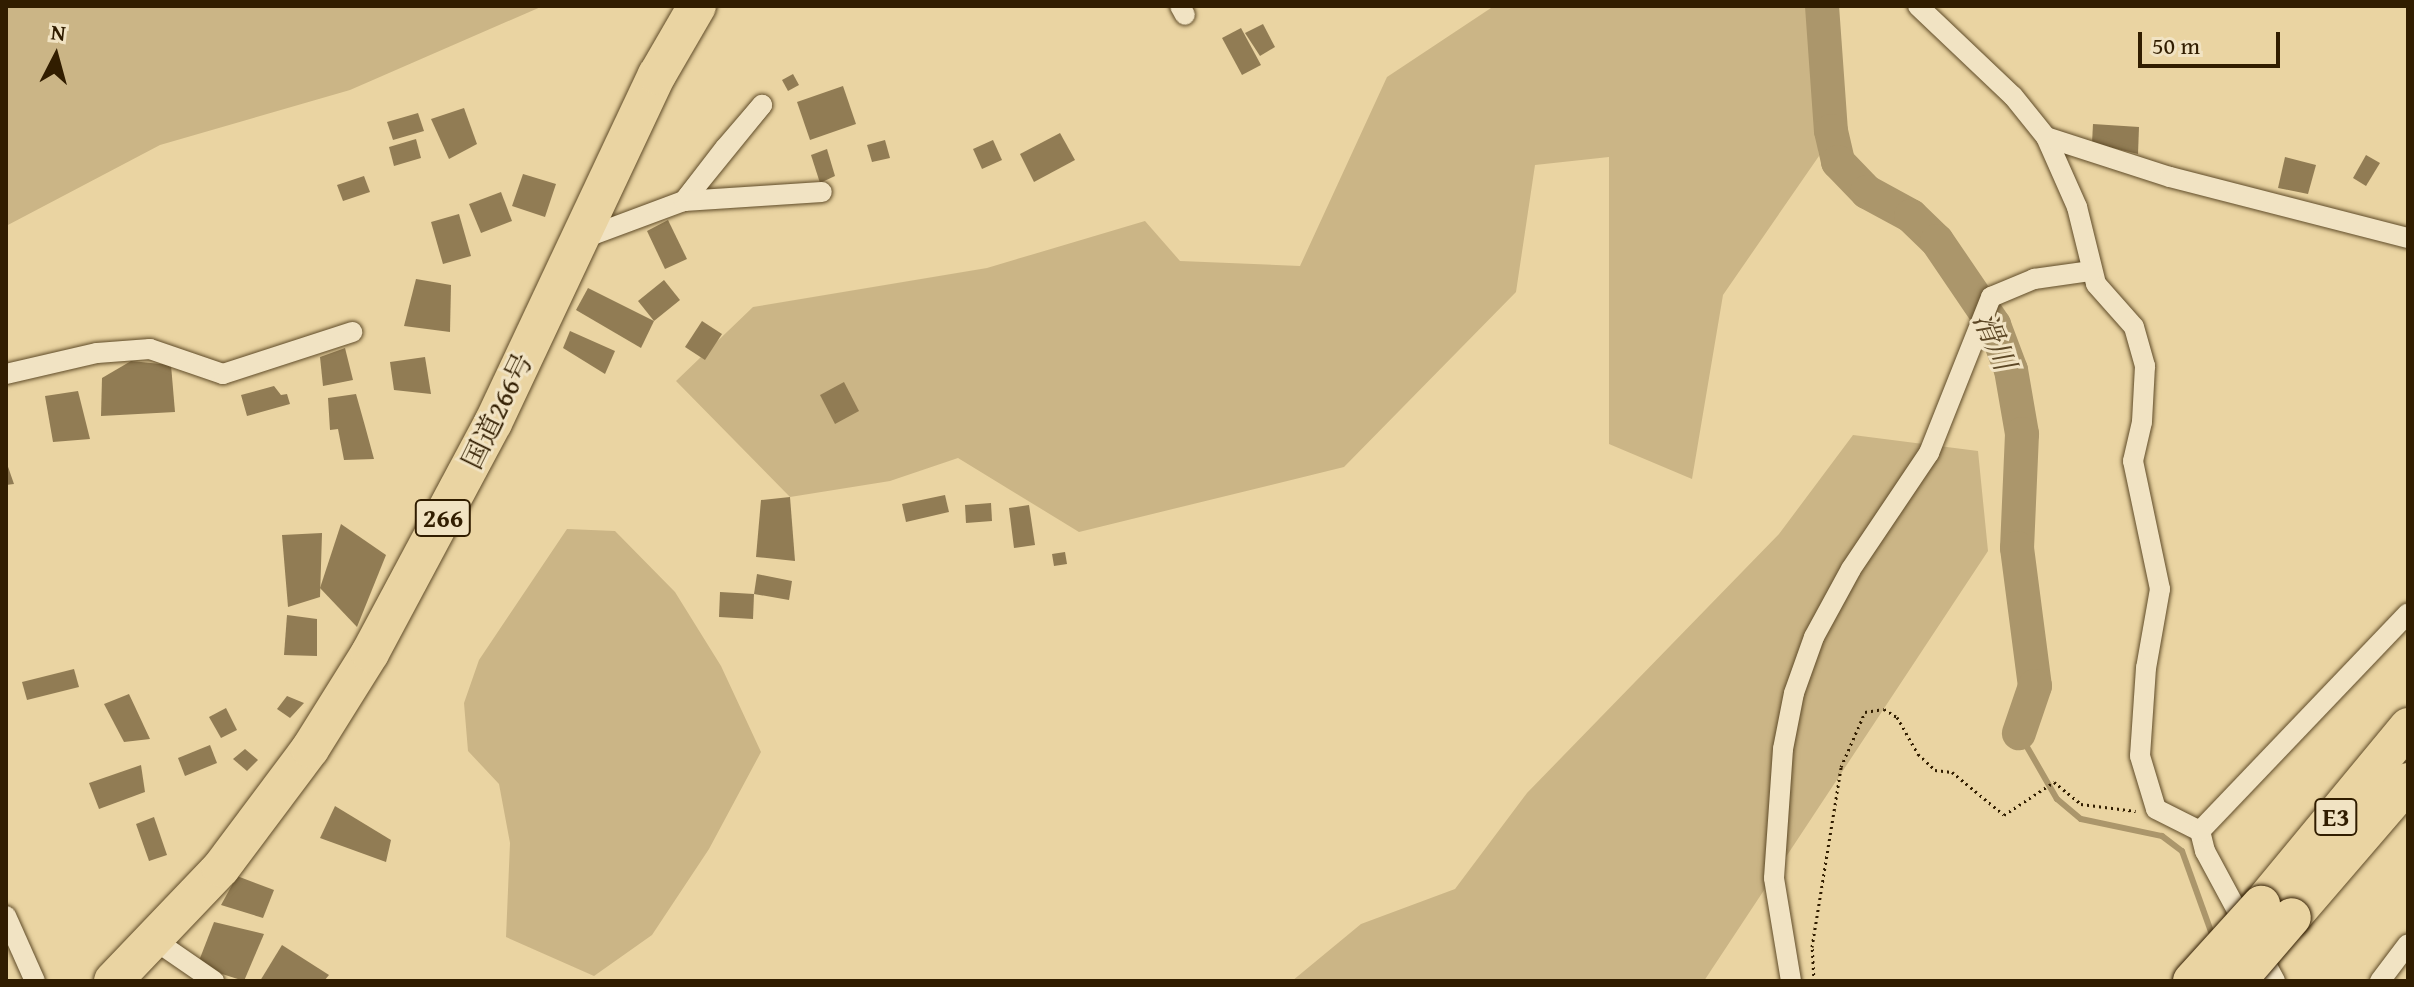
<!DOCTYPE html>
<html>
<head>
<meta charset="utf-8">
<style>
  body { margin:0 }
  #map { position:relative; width:2414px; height:987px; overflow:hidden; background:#ead4a2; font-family:"Gentium Book Plus","Noto Serif JP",serif }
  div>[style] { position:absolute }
  .green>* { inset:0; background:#cbb586 }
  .stream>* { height:6px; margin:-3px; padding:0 3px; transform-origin:3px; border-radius:3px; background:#ab966b }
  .river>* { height:34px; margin:-17px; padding:0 17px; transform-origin:17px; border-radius:17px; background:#ab966b }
  .building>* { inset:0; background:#917c54 }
  .path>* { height:3px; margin-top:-1.5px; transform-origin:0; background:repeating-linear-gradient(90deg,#311d00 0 2px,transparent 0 6px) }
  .roads { filter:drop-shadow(0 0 2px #5f4b28) drop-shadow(0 0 2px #5f4b28) }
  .street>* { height:20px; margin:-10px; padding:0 10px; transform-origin:10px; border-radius:10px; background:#f1e3c3 }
  .highway>* { height:38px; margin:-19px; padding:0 19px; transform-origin:19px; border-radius:19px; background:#ead4a2 }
  .bridges { filter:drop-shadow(0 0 2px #311d00) drop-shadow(0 0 2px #311d00) }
  .highway-bridge>* { height:38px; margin:-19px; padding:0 19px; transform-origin:19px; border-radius:19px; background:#ead4a2 }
  span { translate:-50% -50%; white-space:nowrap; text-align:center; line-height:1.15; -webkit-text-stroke:6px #f1e3c3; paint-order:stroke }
  .shield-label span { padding:2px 6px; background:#f1e3c3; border:2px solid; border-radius:6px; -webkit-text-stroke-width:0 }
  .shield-label { font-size:26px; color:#311d00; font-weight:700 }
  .street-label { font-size:28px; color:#311d00 }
  .water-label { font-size:30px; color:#5c4725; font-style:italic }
  .frame { position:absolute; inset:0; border:8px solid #311d00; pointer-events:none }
  .north { position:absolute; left:16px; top:16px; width:80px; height:80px; -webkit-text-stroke:6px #f1e3c3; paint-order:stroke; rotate:6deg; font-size:22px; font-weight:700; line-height:32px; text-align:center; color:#311d00 }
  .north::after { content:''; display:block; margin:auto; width:28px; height:36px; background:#311d00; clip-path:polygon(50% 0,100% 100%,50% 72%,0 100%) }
  .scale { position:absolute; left:2138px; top:32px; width:142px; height:36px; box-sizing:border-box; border:4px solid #311d00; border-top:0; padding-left:10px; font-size:24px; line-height:28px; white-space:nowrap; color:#311d00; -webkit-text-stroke:6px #f1e3c3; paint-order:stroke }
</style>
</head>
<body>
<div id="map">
  <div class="green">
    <div style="clip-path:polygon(6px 6px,543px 6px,350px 90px,160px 145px,6px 226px)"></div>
    <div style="clip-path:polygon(1494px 6px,1808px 6px,1819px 156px,1723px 295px,1692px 479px,1609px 444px,1609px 157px,1535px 165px,1516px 292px,1344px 467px,1079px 532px,958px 458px,890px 481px,790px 497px,676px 381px,753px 307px,987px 268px,1145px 221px,1180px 261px,1300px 266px,1387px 77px)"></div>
    <div style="clip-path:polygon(1853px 435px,1978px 451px,1988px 551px,1704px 981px,1292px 981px,1361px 924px,1455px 889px,1527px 793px,1779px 534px)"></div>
    <div style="clip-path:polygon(567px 529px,615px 531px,675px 592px,721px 666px,761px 752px,709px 849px,652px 935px,594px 976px,506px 937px,510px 843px,499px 784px,468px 751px,464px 703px,479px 660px)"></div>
  </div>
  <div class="stream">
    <div style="left:2019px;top:733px;width:76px;rotate:60.1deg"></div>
    <div style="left:2057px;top:799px;width:31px;rotate:40deg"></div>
    <div style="left:2081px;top:819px;width:83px;rotate:11.9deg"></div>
    <div style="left:2162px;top:836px;width:25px;rotate:37deg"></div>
    <div style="left:2182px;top:851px;width:91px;rotate:70.2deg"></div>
  </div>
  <div class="river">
    <div style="left:1822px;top:6px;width:125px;rotate:85.9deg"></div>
    <div style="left:1831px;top:131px;width:32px;rotate:77deg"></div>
    <div style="left:1838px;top:162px;width:42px;rotate:46deg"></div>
    <div style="left:1867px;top:192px;width:50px;rotate:28.6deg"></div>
    <div style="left:1911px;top:216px;width:36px;rotate:44deg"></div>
    <div style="left:1937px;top:241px;width:102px;rotate:55.8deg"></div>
    <div style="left:1994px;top:325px;width:48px;rotate:69.3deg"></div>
    <div style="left:2011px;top:370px;width:65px;rotate:80.2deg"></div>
    <div style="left:2022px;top:434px;width:114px;rotate:92.5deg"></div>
    <div style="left:2017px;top:548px;width:139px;rotate:82.6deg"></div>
    <div style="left:2035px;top:686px;width:50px;rotate:108.8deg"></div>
  </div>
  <div class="building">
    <div style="clip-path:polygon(1263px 24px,1275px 47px,1260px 56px,1245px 33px)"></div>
    <div style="clip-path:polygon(1241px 28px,1261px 65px,1242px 75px,1222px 38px)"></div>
    <div style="clip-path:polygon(793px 74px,799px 85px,788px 91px,782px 80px)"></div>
    <div style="clip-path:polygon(843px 86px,856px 124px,810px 140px,797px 102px)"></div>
    <div style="clip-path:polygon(464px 108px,477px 144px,449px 159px,431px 119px)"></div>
    <div style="clip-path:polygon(418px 113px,424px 131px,393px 140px,387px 122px)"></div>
    <div style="clip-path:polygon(2093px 124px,2139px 127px,2138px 154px,2092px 143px)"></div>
    <div style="clip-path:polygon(1060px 133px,1075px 160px,1034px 182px,1020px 154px)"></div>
    <div style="clip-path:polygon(416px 139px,421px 158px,394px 166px,389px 147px)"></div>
    <div style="clip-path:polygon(885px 140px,890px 158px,872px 162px,867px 145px)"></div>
    <div style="clip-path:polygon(993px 140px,1002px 160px,982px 169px,973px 149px)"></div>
    <div style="clip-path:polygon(827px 149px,835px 176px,820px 183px,811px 155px)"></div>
    <div style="clip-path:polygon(2366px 155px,2380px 163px,2366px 186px,2353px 178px)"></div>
    <div style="clip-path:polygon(2285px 157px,2316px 165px,2308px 194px,2278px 188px)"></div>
    <div style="clip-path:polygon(523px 174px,556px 184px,545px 217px,512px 206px)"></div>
    <div style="clip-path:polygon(364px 176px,370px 192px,343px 201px,337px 185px)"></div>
    <div style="clip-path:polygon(501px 192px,512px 221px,481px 233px,469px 204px)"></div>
    <div style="clip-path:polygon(459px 214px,471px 256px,443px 264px,431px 222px)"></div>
    <div style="clip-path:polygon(668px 220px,687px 259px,665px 269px,647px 231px)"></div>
    <div style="clip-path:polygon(416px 279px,451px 285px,450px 332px,404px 326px)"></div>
    <div style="clip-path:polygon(664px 280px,680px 300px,654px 321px,638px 301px)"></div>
    <div style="clip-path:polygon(588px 288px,654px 321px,641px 348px,576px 310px)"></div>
    <div style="clip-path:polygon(702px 321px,722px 334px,705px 360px,685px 347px)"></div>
    <div style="clip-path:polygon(570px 331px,615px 351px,605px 374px,563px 348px)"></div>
    <div style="clip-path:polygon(345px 348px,353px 380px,323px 386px,320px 357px)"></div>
    <div style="clip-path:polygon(425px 357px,431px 394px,394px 390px,390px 362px)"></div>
    <div style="clip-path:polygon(131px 361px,171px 365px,175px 412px,101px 416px,102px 378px)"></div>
    <div style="clip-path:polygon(844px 382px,859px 411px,835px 424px,820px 395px)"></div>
    <div style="clip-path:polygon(274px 386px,281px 395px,287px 394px,290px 404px,247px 416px,241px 395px)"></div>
    <div style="clip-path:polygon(78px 391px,90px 439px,53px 442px,45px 396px)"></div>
    <div style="clip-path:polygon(356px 394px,365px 426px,374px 459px,344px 460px,338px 429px,330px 430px,328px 398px)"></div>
    <div style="clip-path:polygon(6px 461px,14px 484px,6px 485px)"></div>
    <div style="clip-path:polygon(945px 495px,949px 512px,906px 522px,902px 504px)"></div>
    <div style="clip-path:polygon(790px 497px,795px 561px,756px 557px,761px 500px)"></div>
    <div style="clip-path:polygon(991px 503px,992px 521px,966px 523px,965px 505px)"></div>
    <div style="clip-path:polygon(1029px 505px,1035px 545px,1014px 548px,1009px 508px)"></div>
    <div style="clip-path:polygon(341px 524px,386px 555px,357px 627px,320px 588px)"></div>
    <div style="clip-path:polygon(322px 533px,320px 597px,288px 607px,282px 535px)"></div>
    <div style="clip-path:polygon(1065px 552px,1067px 564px,1054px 566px,1052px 554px)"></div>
    <div style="clip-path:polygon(757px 574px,792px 581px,789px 600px,754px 594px)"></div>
    <div style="clip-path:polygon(720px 592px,754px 594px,753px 619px,719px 617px)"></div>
    <div style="clip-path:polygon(287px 615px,317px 619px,317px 656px,284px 655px)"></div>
    <div style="clip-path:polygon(74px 669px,79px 687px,27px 700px,22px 682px)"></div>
    <div style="clip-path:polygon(129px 694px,150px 739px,124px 742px,104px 704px)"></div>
    <div style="clip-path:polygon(287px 696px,304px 703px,290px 718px,277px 709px)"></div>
    <div style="clip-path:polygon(226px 708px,237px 730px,221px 738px,209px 717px)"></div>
    <div style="clip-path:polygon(210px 745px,217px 763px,185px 776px,178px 758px)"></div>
    <div style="clip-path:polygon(245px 749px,258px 760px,247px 771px,233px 759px)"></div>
    <div style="clip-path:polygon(141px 765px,145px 792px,99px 809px,89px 783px)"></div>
    <div style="clip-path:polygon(335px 806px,391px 840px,386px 862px,320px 838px)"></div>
    <div style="clip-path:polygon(154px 817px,167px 855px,149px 861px,136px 824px)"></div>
    <div style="clip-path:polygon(237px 876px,274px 890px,263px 918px,221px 905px)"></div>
    <div style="clip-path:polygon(214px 922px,264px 934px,244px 981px,197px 966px)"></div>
    <div style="clip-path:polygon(282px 945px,329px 975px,324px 981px,260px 981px)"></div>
  </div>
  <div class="path">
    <div style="left:1814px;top:981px;width:34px;rotate:-93deg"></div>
    <div style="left:1812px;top:947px;width:182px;rotate:-80.8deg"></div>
    <div style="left:1841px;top:767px;width:60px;rotate:-66.4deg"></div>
    <div style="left:1865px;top:712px;width:19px;rotate:-9deg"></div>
    <div style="left:1884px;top:709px;width:15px;rotate:32deg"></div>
    <div style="left:1897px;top:717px;width:43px;rotate:60.4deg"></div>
    <div style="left:1918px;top:754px;width:23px;rotate:43deg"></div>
    <div style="left:1935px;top:770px;width:17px;rotate:7deg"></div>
    <div style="left:1952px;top:772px;width:67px;rotate:39.6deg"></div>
    <div style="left:2004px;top:815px;width:60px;rotate:-33.4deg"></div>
    <div style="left:2054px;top:782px;width:35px;rotate:39deg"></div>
    <div style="left:2081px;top:804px;width:55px;rotate:7.3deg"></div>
  </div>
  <div class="roads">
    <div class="street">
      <div style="left:1180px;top:6px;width:10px;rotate:61deg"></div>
      <div style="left:1918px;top:6px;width:131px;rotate:43.5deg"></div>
      <div style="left:2013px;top:96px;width:53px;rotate:51.2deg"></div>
      <div style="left:2046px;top:137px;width:77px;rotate:66.1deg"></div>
      <div style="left:2077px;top:207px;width:79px;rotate:76.1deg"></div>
      <div style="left:2096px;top:284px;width:57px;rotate:48.5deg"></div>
      <div style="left:2134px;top:327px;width:41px;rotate:74.2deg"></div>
      <div style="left:2145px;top:366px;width:56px;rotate:93.1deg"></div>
      <div style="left:2142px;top:422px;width:40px;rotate:103deg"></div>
      <div style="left:2133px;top:461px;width:131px;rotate:78.1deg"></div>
      <div style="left:2160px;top:589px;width:80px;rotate:100deg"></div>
      <div style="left:2146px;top:668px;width:88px;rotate:93.9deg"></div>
      <div style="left:2140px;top:756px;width:55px;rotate:73.2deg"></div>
      <div style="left:2156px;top:809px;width:49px;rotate:26.6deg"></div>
      <div style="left:2200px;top:831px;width:21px;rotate:76deg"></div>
      <div style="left:2205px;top:851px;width:148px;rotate:61.7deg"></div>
      <div style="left:2046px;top:137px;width:130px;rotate:17.9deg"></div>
      <div style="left:2170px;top:177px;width:246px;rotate:14.4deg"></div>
      <div style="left:579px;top:240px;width:112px;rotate:-20.4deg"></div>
      <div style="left:684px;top:201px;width:67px;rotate:-52.3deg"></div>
      <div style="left:725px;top:148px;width:57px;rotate:-49.3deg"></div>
      <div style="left:762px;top:105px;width:124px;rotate:129.1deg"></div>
      <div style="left:684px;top:201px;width:138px;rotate:-3.7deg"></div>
      <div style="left:6px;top:374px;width:93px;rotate:-13deg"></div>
      <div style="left:97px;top:353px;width:53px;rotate:-4.3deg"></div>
      <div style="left:150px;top:349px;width:77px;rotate:18.9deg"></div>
      <div style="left:223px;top:374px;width:136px;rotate:-18deg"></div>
      <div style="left:2200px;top:831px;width:301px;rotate:-46.3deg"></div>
      <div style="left:6px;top:916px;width:71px;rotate:66deg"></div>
      <div style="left:153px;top:939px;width:74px;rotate:34.5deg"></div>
      <div style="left:1791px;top:981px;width:104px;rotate:-99.4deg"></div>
      <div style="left:1774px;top:878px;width:129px;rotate:-86deg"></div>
      <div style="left:1783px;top:749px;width:57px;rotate:-78.9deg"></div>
      <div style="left:1794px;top:693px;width:59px;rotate:-70.3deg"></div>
      <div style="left:1814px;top:637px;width:77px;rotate:-61.4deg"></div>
      <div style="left:1851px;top:569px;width:140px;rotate:-56.1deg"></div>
      <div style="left:1929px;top:453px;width:168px;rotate:-68.3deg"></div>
      <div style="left:1991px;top:297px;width:47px;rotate:-22.7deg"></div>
      <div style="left:2034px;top:279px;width:58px;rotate:-8deg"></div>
      <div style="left:2380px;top:981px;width:46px;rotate:-52.9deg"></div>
    </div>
    <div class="highway">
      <div style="left:2261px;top:905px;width:231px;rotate:-50.4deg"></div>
      <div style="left:2292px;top:917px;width:178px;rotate:-49.3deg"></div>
      <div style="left:113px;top:981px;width:156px;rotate:-46.3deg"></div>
      <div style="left:221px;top:868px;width:149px;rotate:-53.2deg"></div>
      <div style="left:310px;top:749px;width:113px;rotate:-58deg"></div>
      <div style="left:370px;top:653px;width:261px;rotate:-61.9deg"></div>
      <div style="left:493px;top:423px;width:385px;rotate:-64.8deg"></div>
      <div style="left:657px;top:75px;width:80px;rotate:-59.9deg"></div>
    </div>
  </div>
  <div class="bridges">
    <div class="highway-bridge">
      <div style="left:2192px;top:981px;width:103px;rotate:-47.8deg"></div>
      <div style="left:2237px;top:981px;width:84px;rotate:-49.3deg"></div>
    </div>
  </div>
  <div class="shield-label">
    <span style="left:443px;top:518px">266</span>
    <span style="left:2336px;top:817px">E3</span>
  </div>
  <div class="street-label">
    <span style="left:497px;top:411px;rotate:-64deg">国道266号</span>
  </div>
  <div class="water-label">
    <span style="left:1995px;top:341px;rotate:66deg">滑川</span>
  </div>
  <div class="frame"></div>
  <div class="north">N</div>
  <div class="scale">50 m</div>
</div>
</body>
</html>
